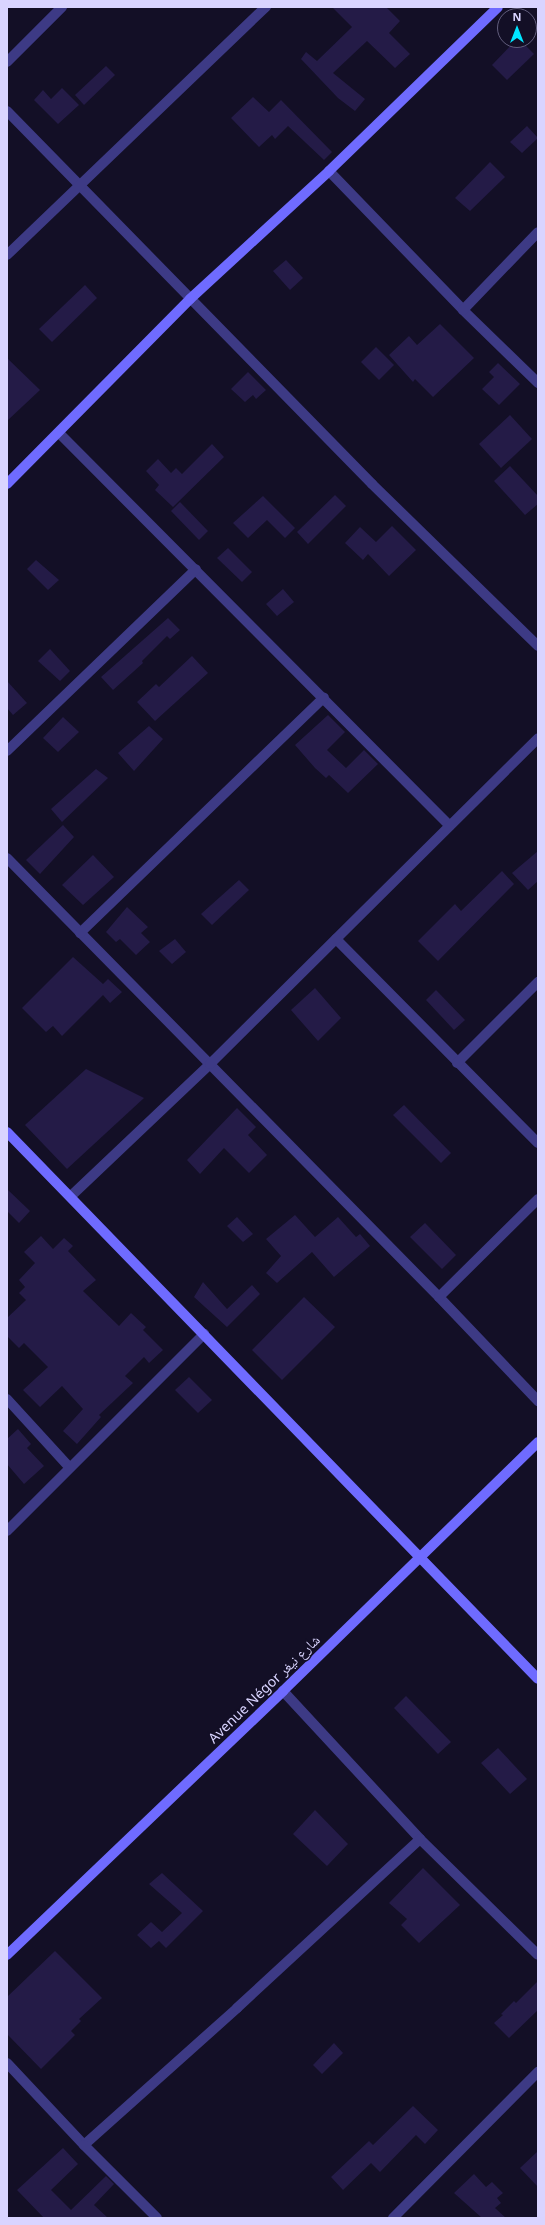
<!DOCTYPE html>
<html>
<head>
<meta charset="utf-8">
<style>
  body { margin:0 }
  #map { position:relative; width:545px; height:2225px; overflow:hidden; background:#130f26; font-family:"Noto Sans","Noto Naskh Arabic",sans-serif }
  div>[style] { position:absolute }
  .building>* { inset:0; background:#241b47 }
  .street>* { height:10px; margin:-5px; padding:0 5px; transform-origin:5px; border-radius:5px; background:#3d3a85 }
  .secondary>* { height:10px; margin:-5px; padding:0 5px; transform-origin:5px; border-radius:5px; background:#6f6bff }
  span { translate:-50% -50%; white-space:nowrap; text-align:center; line-height:1.15; -webkit-text-stroke:3px #130f26; paint-order:stroke }
  .street-label { font-size:14px; color:#d9d4ff }
  .frame { position:absolute; inset:0; border:8px solid #d9d4ff; pointer-events:none }
  .north { position:absolute; left:497px; top:8px; width:40px; height:40px; box-sizing:border-box; background:#130f26; border:1px solid #625e7d; border-radius:50%; rotate:0deg; font-size:11px; font-weight:700; line-height:16px; text-align:center; color:#d9d4ff }
  .north::after { content:''; display:block; margin:auto; width:14px; height:18px; background:#00e5ff; clip-path:polygon(50% 0,100% 100%,50% 72%,0 100%) }
</style>
</head>
<body>
<div id="map">
  <div class="building">
    <div style="clip-path:polygon(332px 7px,386px 7px,400px 21px,389px 33px,410px 54px,395px 68px,367px 41px,333px 73px,365px 99px,355px 111px,338px 98px,301px 59px,306px 52px,317px 61px,352px 27px)"></div>
    <div style="clip-path:polygon(516px 40px,520px 40px,534px 54px,507px 80px,492px 65px)"></div>
    <div style="clip-path:polygon(106px 66px,115px 75px,84px 105px,75px 95px)"></div>
    <div style="clip-path:polygon(62px 88px,79px 105px,58px 124px,34px 100px,43px 90px,51px 99px)"></div>
    <div style="clip-path:polygon(253px 97px,269px 112px,281px 100px,332px 152px,324px 160px,288px 126px,275px 139px,272px 135px,259px 147px,231px 118px)"></div>
    <div style="clip-path:polygon(527px 126px,538px 138px,522px 153px,510px 142px)"></div>
    <div style="clip-path:polygon(490px 162px,505px 177px,470px 211px,455px 198px)"></div>
    <div style="clip-path:polygon(286px 260px,303px 278px,290px 290px,273px 271px)"></div>
    <div style="clip-path:polygon(85px 285px,97px 298px,52px 342px,39px 329px)"></div>
    <div style="clip-path:polygon(440px 324px,474px 358px,433px 397px,415px 379px,413px 382px,389px 355px,409px 336px,417px 345px)"></div>
    <div style="clip-path:polygon(376px 347px,394px 365px,379px 380px,361px 362px)"></div>
    <div style="clip-path:polygon(7px 358px,40px 390px,7px 421px)"></div>
    <div style="clip-path:polygon(498px 363px,520px 384px,499px 405px,482px 389px,494px 377px,489px 372px)"></div>
    <div style="clip-path:polygon(248px 372px,266px 390px,256px 399px,253px 395px,245px 402px,231px 389px)"></div>
    <div style="clip-path:polygon(510px 415px,532px 439px,501px 468px,479px 444px)"></div>
    <div style="clip-path:polygon(212px 444px,224px 457px,173px 507px,155px 490px,159px 485px,146px 471px,158px 459px,171px 473px,176px 468px,182px 474px)"></div>
    <div style="clip-path:polygon(510px 466px,538px 496px,538px 504px,525px 515px,494px 481px)"></div>
    <div style="clip-path:polygon(335px 495px,346px 506px,308px 544px,297px 532px)"></div>
    <div style="clip-path:polygon(263px 496px,295px 528px,285px 538px,267px 520px,248px 538px,233px 523px)"></div>
    <div style="clip-path:polygon(180px 502px,208px 531px,199px 540px,171px 511px)"></div>
    <div style="clip-path:polygon(392px 526px,416px 550px,389px 576px,368px 554px,363px 560px,345px 543px,360px 527px,376px 542px)"></div>
    <div style="clip-path:polygon(228px 548px,252px 572px,242px 582px,217px 558px)"></div>
    <div style="clip-path:polygon(36px 560px,59px 580px,48px 590px,27px 569px)"></div>
    <div style="clip-path:polygon(283px 589px,294px 602px,277px 616px,266px 604px)"></div>
    <div style="clip-path:polygon(168px 618px,180px 630px,170px 639px,167px 636px,142px 661px,143px 663px,113px 690px,101px 677px)"></div>
    <div style="clip-path:polygon(50px 649px,70px 671px,60px 681px,38px 661px)"></div>
    <div style="clip-path:polygon(192px 656px,208px 673px,155px 721px,137px 702px,156px 684px,159px 687px)"></div>
    <div style="clip-path:polygon(7px 681px,27px 703px,13px 715px,7px 708px)"></div>
    <div style="clip-path:polygon(328px 715px,345px 732px,327px 750px,346px 768px,364px 750px,378px 764px,348px 793px,329px 775px,326px 778px,315px 768px,295px 745px)"></div>
    <div style="clip-path:polygon(63px 717px,79px 732px,58px 752px,43px 738px)"></div>
    <div style="clip-path:polygon(149px 726px,163px 739px,134px 771px,118px 753px)"></div>
    <div style="clip-path:polygon(96px 769px,108px 778px,62px 822px,51px 809px)"></div>
    <div style="clip-path:polygon(63px 825px,74px 837px,40px 874px,26px 860px)"></div>
    <div style="clip-path:polygon(538px 851px,538px 881px,528px 890px,512px 873px)"></div>
    <div style="clip-path:polygon(93px 855px,114px 877px,83px 905px,62px 885px)"></div>
    <div style="clip-path:polygon(502px 871px,514px 884px,438px 961px,418px 941px,455px 904px,461px 911px)"></div>
    <div style="clip-path:polygon(239px 880px,249px 890px,212px 925px,201px 914px)"></div>
    <div style="clip-path:polygon(127px 907px,148px 927px,141px 933px,150px 942px,136px 955px,120px 939px,116px 942px,106px 932px)"></div>
    <div style="clip-path:polygon(175px 939px,186px 952px,172px 964px,159px 951px)"></div>
    <div style="clip-path:polygon(73px 957px,103px 984px,108px 979px,122px 992px,110px 1003px,103px 995px,62px 1036px,53px 1026px,46px 1032px,22px 1008px)"></div>
    <div style="clip-path:polygon(315px 988px,341px 1018px,318px 1041px,291px 1010px)"></div>
    <div style="clip-path:polygon(436px 990px,465px 1020px,454px 1030px,426px 1000px)"></div>
    <div style="clip-path:polygon(86px 1069px,144px 1098px,67px 1169px,25px 1125px)"></div>
    <div style="clip-path:polygon(404px 1105px,451px 1153px,441px 1163px,393px 1115px)"></div>
    <div style="clip-path:polygon(237px 1108px,256px 1127px,248px 1135px,267px 1155px,249px 1173px,224px 1148px,200px 1174px,187px 1160px)"></div>
    <div style="clip-path:polygon(7px 1189px,30px 1211px,19px 1223px,7px 1211px)"></div>
    <div style="clip-path:polygon(295px 1215px,315px 1237px,338px 1217px,356px 1237px,360px 1234px,370px 1246px,334px 1277px,312px 1252px,277px 1283px,266px 1273px,281px 1256px,266px 1239px)"></div>
    <div style="clip-path:polygon(237px 1217px,253px 1234px,243px 1242px,227px 1226px)"></div>
    <div style="clip-path:polygon(425px 1223px,456px 1255px,442px 1269px,410px 1237px)"></div>
    <div style="clip-path:polygon(41px 1236px,53px 1249px,64px 1238px,73px 1246px,68px 1251px,96px 1280px,83px 1291px,119px 1326px,131px 1313px,146px 1327px,143px 1330px,163px 1350px,149px 1363px,144px 1357px,125px 1376px,133px 1383px,99px 1415px,101px 1417px,77px 1444px,63px 1431px,83px 1409px,62px 1386px,40px 1407px,23px 1390px,48px 1367px,24px 1343px,19px 1348px,7px 1336px,7px 1318px,26px 1300px,19px 1293px,25px 1287px,19px 1280px,35px 1263px,24px 1252px)"></div>
    <div style="clip-path:polygon(203px 1282px,227px 1309px,252px 1285px,260px 1294px,227px 1327px,194px 1297px)"></div>
    <div style="clip-path:polygon(304px 1297px,335px 1327px,282px 1380px,252px 1350px)"></div>
    <div style="clip-path:polygon(189px 1377px,212px 1400px,198px 1413px,175px 1390px)"></div>
    <div style="clip-path:polygon(18px 1429px,31px 1444px,27px 1448px,44px 1466px,24px 1484px,7px 1464px,7px 1439px)"></div>
    <div style="clip-path:polygon(406px 1696px,451px 1742px,438px 1754px,394px 1708px)"></div>
    <div style="clip-path:polygon(498px 1748px,527px 1779px,510px 1794px,481px 1763px)"></div>
    <div style="clip-path:polygon(315px 1810px,348px 1844px,327px 1866px,293px 1834px)"></div>
    <div style="clip-path:polygon(423px 1868px,460px 1905px,419px 1943px,401px 1925px,407px 1919px,389px 1903px)"></div>
    <div style="clip-path:polygon(162px 1873px,203px 1911px,166px 1948px,159px 1941px,151px 1948px,137px 1935px,151px 1922px,162px 1932px,182px 1913px,149px 1884px)"></div>
    <div style="clip-path:polygon(55px 1951px,102px 1998px,79px 2019px,81px 2021px,71px 2031px,75px 2035px,41px 2069px,7px 2034px,7px 1997px)"></div>
    <div style="clip-path:polygon(538px 1981px,538px 2010px,509px 2038px,494px 2023px,503px 2015px,501px 2014px,514px 2001px,516px 2003px)"></div>
    <div style="clip-path:polygon(334px 2043px,343px 2053px,322px 2074px,313px 2065px)"></div>
    <div style="clip-path:polygon(413px 2106px,438px 2130px,425px 2144px,416px 2135px,380px 2172px,371px 2163px,343px 2190px,331px 2177px,369px 2141px,373px 2145px)"></div>
    <div style="clip-path:polygon(63px 2148px,78px 2164px,51px 2190px,71px 2210px,106px 2176px,114px 2184px,94px 2205px,108px 2218px,44px 2218px,17px 2190px)"></div>
    <div style="clip-path:polygon(538px 2151px,538px 2187px,520px 2168px)"></div>
    <div style="clip-path:polygon(474px 2174px,486px 2187px,492px 2182px,503px 2193px,497px 2198px,501px 2203px,495px 2208px,506px 2218px,482px 2218px,454px 2193px)"></div>
  </div>
  <div class="street">
    <div style="left:7px;top:62px;width:78px;rotate:-45deg"></div>
    <div style="left:7px;top:111px;width:522px;rotate:45.62deg"></div>
    <div style="left:372px;top:484px;width:232px;rotate:44.3deg"></div>
    <div style="left:329px;top:171px;width:193px;rotate:46deg"></div>
    <div style="left:463px;top:310px;width:105px;rotate:44.2deg"></div>
    <div style="left:7px;top:255px;width:359px;rotate:-43.8deg"></div>
    <div style="left:463px;top:310px;width:108px;rotate:-46.1deg"></div>
    <div style="left:59px;top:433px;width:554px;rotate:45.15deg"></div>
    <div style="left:7px;top:751px;width:262px;rotate:-43.9deg"></div>
    <div style="left:7px;top:858px;width:616px;rotate:45.46deg"></div>
    <div style="left:439px;top:1297px;width:144px;rotate:46.4deg"></div>
    <div style="left:80px;top:933px;width:339px;rotate:-44deg"></div>
    <div style="left:336px;top:939px;width:287px;rotate:45.3deg"></div>
    <div style="left:457px;top:1063px;width:115px;rotate:-45deg"></div>
    <div style="left:71px;top:1196px;width:192px;rotate:-43.5deg"></div>
    <div style="left:210px;top:1064px;width:462px;rotate:-44.8deg"></div>
    <div style="left:439px;top:1297px;width:139px;rotate:-44.7deg"></div>
    <div style="left:7px;top:1399px;width:93px;rotate:47.6deg"></div>
    <div style="left:7px;top:1531px;width:279px;rotate:-45deg"></div>
    <div style="left:283px;top:1691px;width:202px;rotate:47.2deg"></div>
    <div style="left:420px;top:1839px;width:165px;rotate:44.5deg"></div>
    <div style="left:7px;top:2063px;width:112px;rotate:46.8deg"></div>
    <div style="left:84px;top:2145px;width:205px;rotate:-41.8deg"></div>
    <div style="left:237px;top:2008px;width:249px;rotate:-42.7deg"></div>
    <div style="left:84px;top:2145px;width:103px;rotate:45deg"></div>
    <div style="left:393px;top:2218px;width:206px;rotate:-45.2deg"></div>
  </div>
  <div class="secondary">
    <div style="left:7px;top:484px;width:260px;rotate:-45.3deg"></div>
    <div style="left:190px;top:299px;width:189px;rotate:-42.6deg"></div>
    <div style="left:329px;top:171px;width:235px;rotate:-44.1deg"></div>
    <div style="left:7px;top:1132px;width:762px;rotate:45.85deg"></div>
    <div style="left:7px;top:1955px;width:382px;rotate:-43.7deg"></div>
    <div style="left:283px;top:1691px;width:356px;rotate:-44.3deg"></div>
  </div>
  <div class="street-label">
    <span style="left:264px;top:1689px;rotate:-44deg">Avenue Négor شارع نيغر</span>
  </div>
  <div class="frame"></div>
  <div class="north">N</div>
</div>
</body>
</html>
